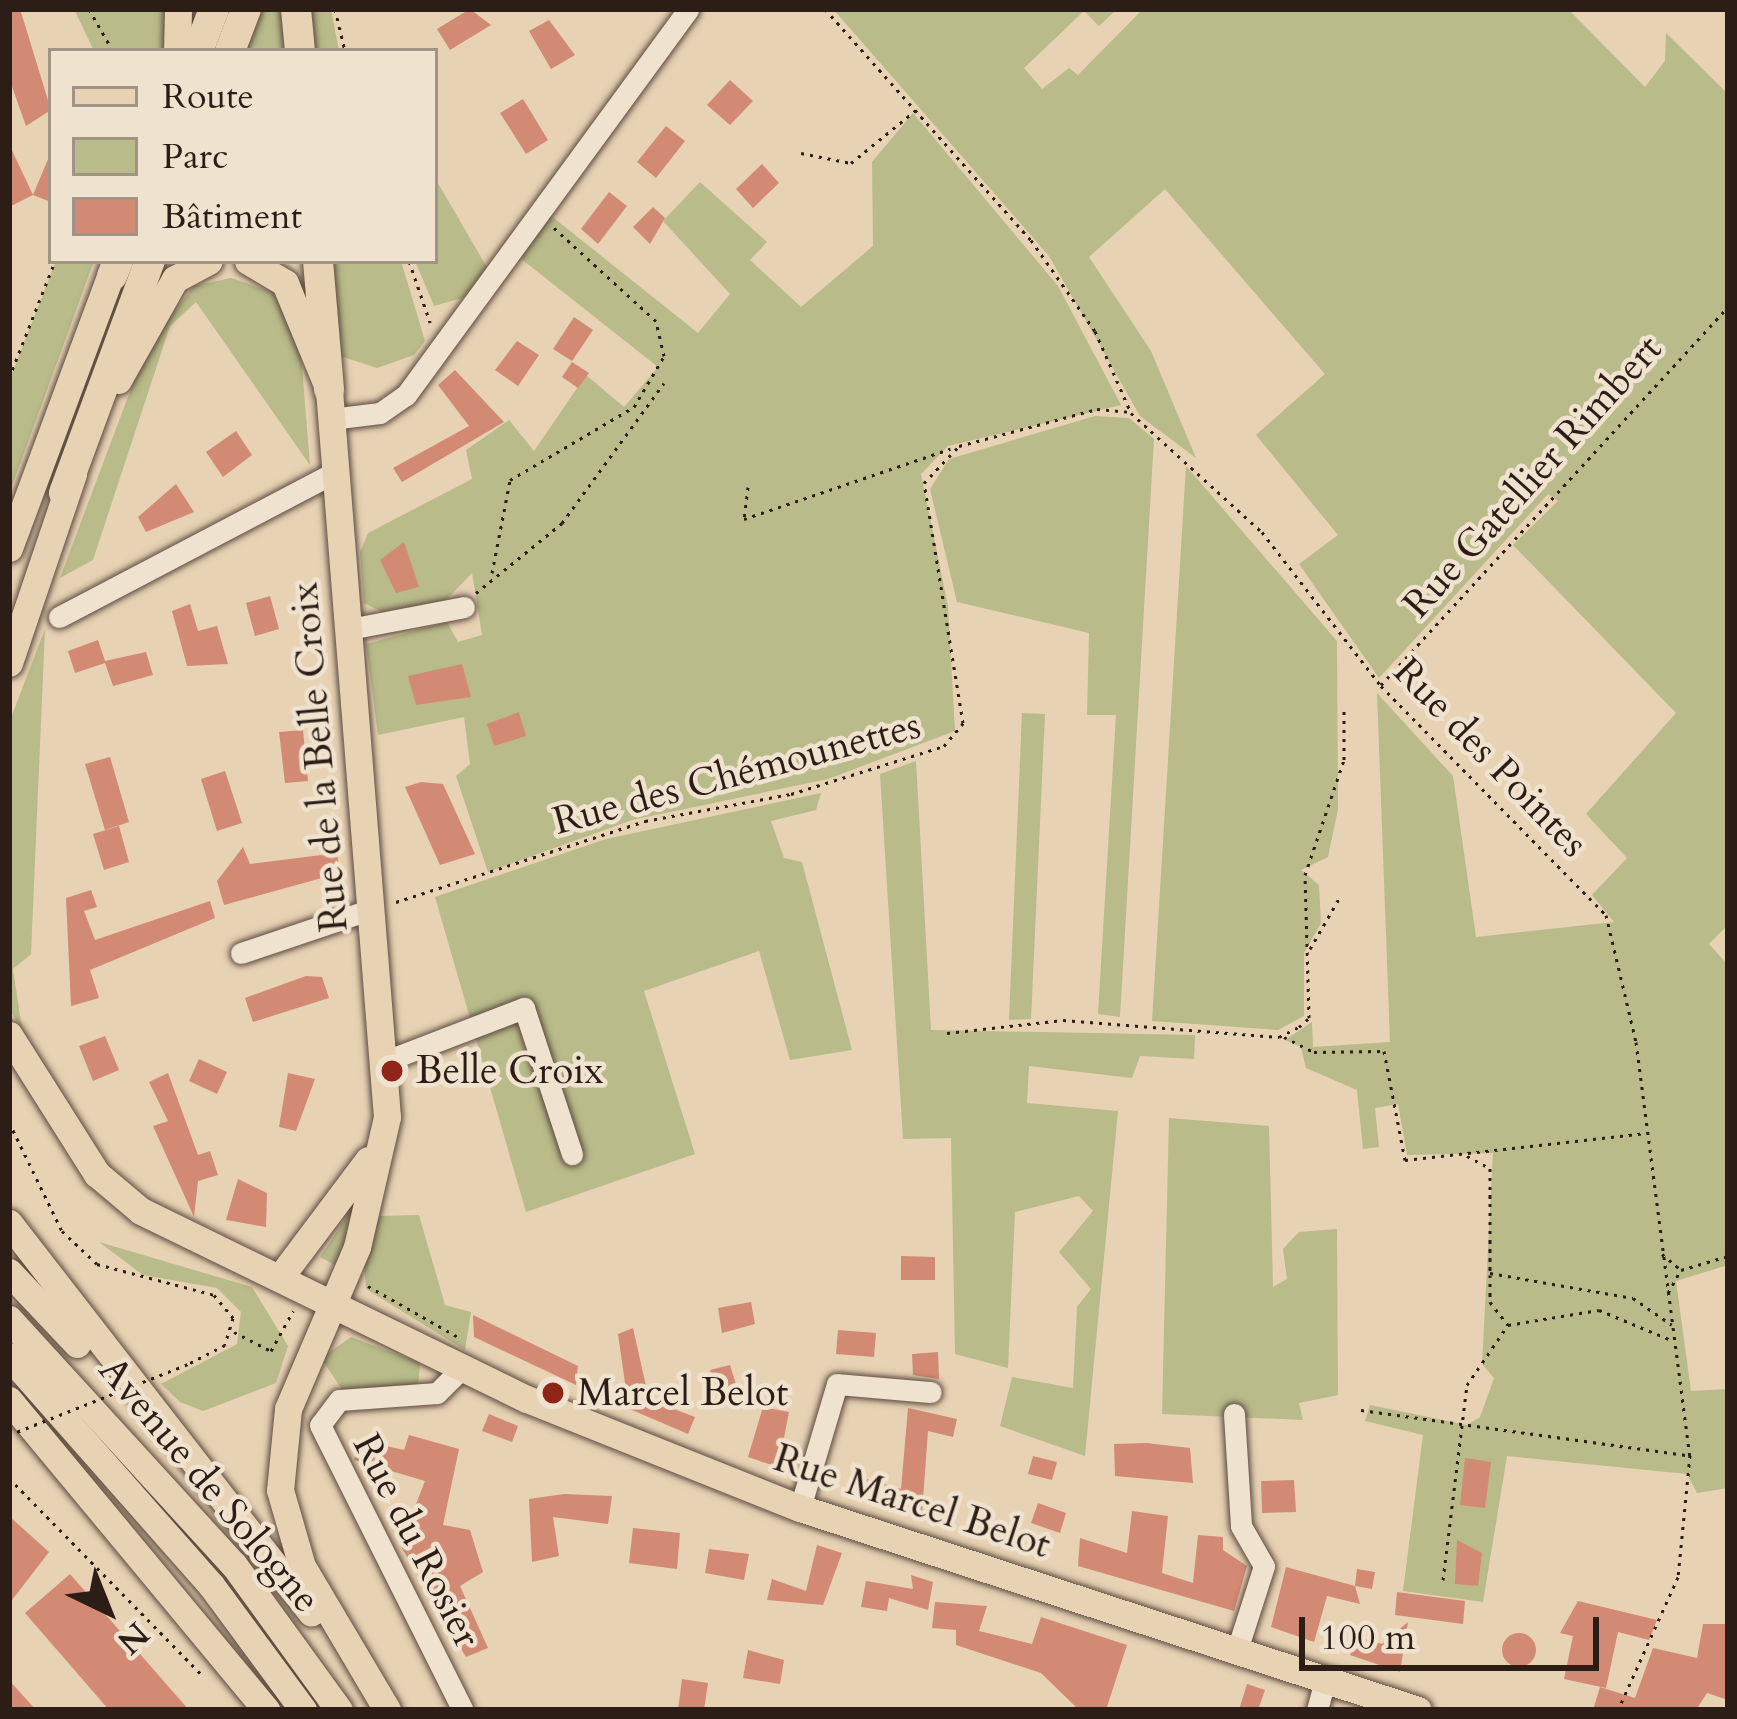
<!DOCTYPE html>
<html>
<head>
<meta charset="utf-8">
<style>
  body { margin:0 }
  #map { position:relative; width:1737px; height:1719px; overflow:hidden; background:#e7d2b4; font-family:Cardo,serif }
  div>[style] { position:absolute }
  .green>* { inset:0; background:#b9bb8a }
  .building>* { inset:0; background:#d28a74 }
  .round { border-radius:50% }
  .path>* { height:3px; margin-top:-1.5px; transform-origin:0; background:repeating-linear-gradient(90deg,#2d1d17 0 3px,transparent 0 9px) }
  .roads { filter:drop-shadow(0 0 3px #5c4a3e) drop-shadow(0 0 3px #5c4a3e) }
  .minor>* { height:21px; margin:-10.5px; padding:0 10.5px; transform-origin:10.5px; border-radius:10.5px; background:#efe2ce }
  .major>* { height:27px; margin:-13.5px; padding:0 13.5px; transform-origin:13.5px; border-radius:13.5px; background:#e7d2b4 }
  .highway>* { height:30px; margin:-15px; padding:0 15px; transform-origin:15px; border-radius:15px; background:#e7d2b4 }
  .path-bridge>* { height:3px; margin-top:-1.5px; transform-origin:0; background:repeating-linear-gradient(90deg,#2d1d17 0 3px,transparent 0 9px) }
  .dots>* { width:33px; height:33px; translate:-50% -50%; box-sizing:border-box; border:6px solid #efe2ce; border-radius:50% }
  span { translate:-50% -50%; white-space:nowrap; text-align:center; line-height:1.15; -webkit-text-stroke:9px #efe2ce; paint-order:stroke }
  .street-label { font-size:39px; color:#2d1d17 }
  .poi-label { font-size:39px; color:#2d1d17 }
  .left { translate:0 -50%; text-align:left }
  .frame { position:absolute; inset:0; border:12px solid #2d1d17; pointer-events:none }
  .legend { position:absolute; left:48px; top:48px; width:390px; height:216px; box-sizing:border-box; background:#efe2ce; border:3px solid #a19385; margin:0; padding:15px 21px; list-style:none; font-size:36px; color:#2d1d17 }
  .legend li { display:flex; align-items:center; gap:24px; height:60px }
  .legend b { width:60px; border:3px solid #a19385 }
  .north { position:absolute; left:48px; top:1551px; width:120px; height:120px; -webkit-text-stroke:9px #efe2ce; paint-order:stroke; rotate:137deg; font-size:33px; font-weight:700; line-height:48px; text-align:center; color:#2d1d17 }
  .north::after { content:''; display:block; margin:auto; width:42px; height:54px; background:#2d1d17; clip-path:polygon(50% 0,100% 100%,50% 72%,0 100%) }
  .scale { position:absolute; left:1299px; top:1617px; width:300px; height:54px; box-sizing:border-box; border:6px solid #2d1d17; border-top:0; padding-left:15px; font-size:36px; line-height:42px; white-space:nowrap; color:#2d1d17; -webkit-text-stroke:9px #efe2ce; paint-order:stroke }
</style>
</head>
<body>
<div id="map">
  <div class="green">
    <div style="clip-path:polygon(74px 9px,168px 9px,167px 51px,94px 51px)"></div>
    <div style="clip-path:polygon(261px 9px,283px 9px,287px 51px,246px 51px)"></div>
    <div style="clip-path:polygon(311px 9px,331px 9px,339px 51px,311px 51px)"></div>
    <div style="clip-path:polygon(833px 9px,1117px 9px,1099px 26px,1084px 11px,1024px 68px,1042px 89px,1069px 68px,1078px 75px,1143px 9px,1568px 9px,1645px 87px,1665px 61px,1666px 33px,1728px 94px,1728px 925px,1709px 944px,1728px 965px,1728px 1265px,1676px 1281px,1691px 1391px,1728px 1389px,1728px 1488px,1697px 1493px,1687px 1474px,1507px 1456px,1483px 1602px,1403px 1591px,1423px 1435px,1365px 1421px,1370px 1405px,1467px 1425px,1480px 1417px,1494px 1378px,1482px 1364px,1493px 1153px,1407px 1155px,1398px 1104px,1375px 1108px,1379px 1147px,1363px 1149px,1357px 1090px,1306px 1068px,1301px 1047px,1285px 1040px,1312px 1022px,1313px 1047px,1390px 1042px,1377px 693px,1453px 776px,1476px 937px,1614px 922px,1592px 895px,1627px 858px,1586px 814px,1676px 713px,1513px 545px,1558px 501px,1548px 494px,1379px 678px,1299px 564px,1338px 535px,1256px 435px,1325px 374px,1165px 189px,1089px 257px,1151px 351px,1196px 458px,1140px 416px,1049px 256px)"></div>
    <div style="clip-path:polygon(913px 113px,1058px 286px,1121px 405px,948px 446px,921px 474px,948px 606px,955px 731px,828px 779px,632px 820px,488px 872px,456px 776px,470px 764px,464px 717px,378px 735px,366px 644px,447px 622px,458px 642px,482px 635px,472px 573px,446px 600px,382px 612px,364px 603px,360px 552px,368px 533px,472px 479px,466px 450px,509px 420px,534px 451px,586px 375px,624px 407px,658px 367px,520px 258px,550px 215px,698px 333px,730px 294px,663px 221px,700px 182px,767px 242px,750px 260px,801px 307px,873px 246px,872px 162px)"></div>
    <div style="clip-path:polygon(435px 178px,489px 271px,472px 295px,434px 306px,415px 261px,435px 261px)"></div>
    <div style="clip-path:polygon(56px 261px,94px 261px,9px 494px,9px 381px)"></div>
    <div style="clip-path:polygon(328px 261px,401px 261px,425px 341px,414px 355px,377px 368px,337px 355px)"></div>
    <div style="clip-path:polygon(231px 278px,276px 293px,300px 342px,310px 465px,196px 302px,170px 326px,93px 560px,60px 578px,147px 346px,194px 286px)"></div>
    <div style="clip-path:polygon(1095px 416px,1129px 418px,1154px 439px,1120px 1017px,1098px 1014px,1116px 715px,1087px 715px,1089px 633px,957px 602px,930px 489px,949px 459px)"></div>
    <div style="clip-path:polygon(1186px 466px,1337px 641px,1338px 809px,1328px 857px,1301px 870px,1319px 885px,1321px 923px,1304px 953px,1304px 1016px,1278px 1030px,1152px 1021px)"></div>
    <div style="clip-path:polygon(45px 629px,31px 954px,13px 969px,22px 1029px,9px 1009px,9px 723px)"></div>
    <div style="clip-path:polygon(1022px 713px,1045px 714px,1031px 1019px,1009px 1020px)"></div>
    <div style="clip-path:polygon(916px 761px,931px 1030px,1195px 1035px,1194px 1059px,1140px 1056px,1132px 1078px,1029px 1066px,1027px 1103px,1118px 1111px,1085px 1456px,1000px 1426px,1012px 1377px,1073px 1388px,1077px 1307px,1091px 1289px,1059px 1252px,1093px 1211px,1079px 1196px,1015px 1212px,1008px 1368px,955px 1354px,951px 1138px,903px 1139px,880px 774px)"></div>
    <div style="clip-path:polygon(821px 793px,816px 810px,771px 821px,784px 858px,802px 862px,852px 1050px,790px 1060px,759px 951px,644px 991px,695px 1154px,526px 1212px,435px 897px,606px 839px)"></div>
    <div style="clip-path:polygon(1169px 1118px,1269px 1126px,1273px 1287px,1287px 1279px,1283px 1249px,1299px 1232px,1337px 1229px,1338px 1395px,1299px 1403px,1303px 1420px,1162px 1414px)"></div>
    <div style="clip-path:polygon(354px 1206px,346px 1246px,335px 1265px,320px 1257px)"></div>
    <div style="clip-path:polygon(419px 1215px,445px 1305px,471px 1312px,465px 1350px,366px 1289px,363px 1250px,380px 1216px)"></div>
    <div style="clip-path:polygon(99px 1242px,252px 1287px,288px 1346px,276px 1383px,203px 1411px,180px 1402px,161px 1384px,237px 1344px,241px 1312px,217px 1288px,143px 1275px)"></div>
    <div style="clip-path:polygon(351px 1337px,420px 1363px,418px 1386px,343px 1391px,321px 1358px)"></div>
  </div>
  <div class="building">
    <div style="clip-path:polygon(9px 9px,21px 12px,51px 110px,26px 126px,9px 78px)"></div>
    <div style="clip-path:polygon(470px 9px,491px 25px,450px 50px,437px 29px)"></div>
    <div style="clip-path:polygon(549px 20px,575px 55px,551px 69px,529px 31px)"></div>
    <div style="clip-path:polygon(730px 80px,753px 101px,730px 125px,707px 105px)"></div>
    <div style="clip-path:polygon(523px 99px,548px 140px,526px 154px,500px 113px)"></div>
    <div style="clip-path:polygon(666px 126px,685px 141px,656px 178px,637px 162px)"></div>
    <div style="clip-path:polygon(9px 144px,33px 195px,51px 152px,51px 202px,33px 195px,9px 207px)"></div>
    <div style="clip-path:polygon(762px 164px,779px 183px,753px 208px,736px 189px)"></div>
    <div style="clip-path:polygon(609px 192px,627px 206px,598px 244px,581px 229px)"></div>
    <div style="clip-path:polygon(653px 207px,665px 218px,650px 244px,633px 227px)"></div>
    <div style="clip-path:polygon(574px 317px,593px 330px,572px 361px,553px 349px)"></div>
    <div style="clip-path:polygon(517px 341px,539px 355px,518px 386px,495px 370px)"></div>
    <div style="clip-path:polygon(572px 362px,589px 373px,578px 388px,562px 377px)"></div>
    <div style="clip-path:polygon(455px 370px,504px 422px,402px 482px,393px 468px,469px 426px,438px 385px)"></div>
    <div style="clip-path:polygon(236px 431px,252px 455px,223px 477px,206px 452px)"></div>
    <div style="clip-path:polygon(176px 484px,194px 512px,146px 532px,138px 517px)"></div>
    <div style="clip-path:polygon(404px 542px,419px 587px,396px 593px,380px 560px)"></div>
    <div style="clip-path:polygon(270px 596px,279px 629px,255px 636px,246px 603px)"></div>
    <div style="clip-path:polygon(190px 604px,198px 631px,217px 626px,228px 664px,187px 666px,172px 611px)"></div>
    <div style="clip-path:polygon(98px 640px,105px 661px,146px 652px,153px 675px,113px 686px,105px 663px,75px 673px,68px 651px)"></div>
    <div style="clip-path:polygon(462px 664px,471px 697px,416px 705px,408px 676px)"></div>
    <div style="clip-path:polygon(519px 712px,526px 736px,494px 746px,487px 724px)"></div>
    <div style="clip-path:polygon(303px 730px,308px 781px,285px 783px,279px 732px)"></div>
    <div style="clip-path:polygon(110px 757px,129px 822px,105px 830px,85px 764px)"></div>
    <div style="clip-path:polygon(225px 771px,242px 823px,217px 831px,201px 779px)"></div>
    <div style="clip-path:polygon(421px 782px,443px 784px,475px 854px,440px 865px,405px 787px)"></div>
    <div style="clip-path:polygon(119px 826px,129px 862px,104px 870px,93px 834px)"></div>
    <div style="clip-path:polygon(243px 847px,250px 864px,337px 853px,340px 873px,224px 905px,217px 881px)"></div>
    <div style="clip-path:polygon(91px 890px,97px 907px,84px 911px,95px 940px,210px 901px,215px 918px,90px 970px,99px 998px,71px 1006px,66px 898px)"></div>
    <div style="clip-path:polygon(306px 976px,322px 977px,329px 998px,253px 1022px,245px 998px)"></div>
    <div style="clip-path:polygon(105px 1036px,119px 1070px,93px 1081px,79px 1046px)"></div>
    <div style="clip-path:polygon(199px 1059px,227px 1072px,217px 1094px,189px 1081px)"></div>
    <div style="clip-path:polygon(168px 1073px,198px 1155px,210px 1151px,218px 1175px,198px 1181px,194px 1217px,153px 1126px,168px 1121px,149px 1082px)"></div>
    <div style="clip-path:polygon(288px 1073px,315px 1079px,296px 1131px,279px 1127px)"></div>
    <div style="clip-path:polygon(238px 1179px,267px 1193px,266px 1227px,226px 1220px)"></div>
    <div style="clip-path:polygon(901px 1256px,935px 1257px,935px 1280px,901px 1280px)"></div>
    <div style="clip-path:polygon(751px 1302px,755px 1324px,722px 1333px,718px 1308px)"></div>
    <div style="clip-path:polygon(473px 1315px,578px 1366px,576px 1385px,474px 1337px)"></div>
    <div style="clip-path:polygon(633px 1328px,646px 1386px,626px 1390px,618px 1334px)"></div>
    <div style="clip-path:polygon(838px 1330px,876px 1333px,874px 1357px,836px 1354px)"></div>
    <div style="clip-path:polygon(938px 1352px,939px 1379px,913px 1375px,912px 1354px)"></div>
    <div style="clip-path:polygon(730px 1365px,741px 1400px,719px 1405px,710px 1370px)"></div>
    <div style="clip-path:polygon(626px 1391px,695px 1417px,688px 1434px,625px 1407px)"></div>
    <div style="clip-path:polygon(763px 1407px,789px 1412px,782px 1448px,798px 1453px,792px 1472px,748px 1457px)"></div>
    <div style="clip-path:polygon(908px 1408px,957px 1419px,953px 1437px,928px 1431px,922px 1514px,861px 1494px,867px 1479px,901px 1489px)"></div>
    <div style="clip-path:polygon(489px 1414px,518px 1426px,512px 1442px,482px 1431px)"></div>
    <div style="clip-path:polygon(409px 1435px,459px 1449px,443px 1525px,470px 1530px,483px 1572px,460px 1586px,488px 1648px,466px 1657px,400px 1545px,425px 1481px,354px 1460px,359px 1440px,404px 1450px)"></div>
    <div style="clip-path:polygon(1146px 1443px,1190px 1448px,1193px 1483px,1115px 1476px,1114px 1444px)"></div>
    <div style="clip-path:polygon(1033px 1456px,1057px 1462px,1052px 1480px,1028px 1474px)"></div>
    <div style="clip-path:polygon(1465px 1458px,1491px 1462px,1485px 1508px,1460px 1505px)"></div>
    <div style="clip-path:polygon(1294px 1480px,1296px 1512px,1262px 1513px,1261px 1481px)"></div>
    <div style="clip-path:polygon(564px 1494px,612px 1496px,608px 1524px,553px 1517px,559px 1556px,532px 1562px,529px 1499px)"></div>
    <div style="clip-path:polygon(1038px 1503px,1066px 1513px,1060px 1533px,1031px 1523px)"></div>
    <div style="clip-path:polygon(1132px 1511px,1168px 1516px,1162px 1573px,1193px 1583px,1198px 1535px,1223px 1537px,1223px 1550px,1247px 1566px,1234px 1611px,1078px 1566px,1080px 1538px,1127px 1553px)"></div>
    <div style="clip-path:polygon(9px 1516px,49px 1552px,9px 1604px)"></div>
    <div style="clip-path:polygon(633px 1528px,680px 1533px,677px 1569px,629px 1563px)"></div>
    <div style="clip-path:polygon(1457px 1540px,1482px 1553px,1478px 1586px,1455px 1584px)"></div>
    <div style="clip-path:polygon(817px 1545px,842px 1553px,823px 1605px,767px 1600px,772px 1579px,806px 1591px)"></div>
    <div style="clip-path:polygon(709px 1549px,749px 1554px,744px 1580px,705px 1573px)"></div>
    <div style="clip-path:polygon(1286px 1567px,1355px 1586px,1357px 1569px,1375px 1572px,1372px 1589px,1355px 1586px,1360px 1604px,1327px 1596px,1314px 1642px,1271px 1627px)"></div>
    <div style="clip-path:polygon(70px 1574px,189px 1710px,109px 1710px,25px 1613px)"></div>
    <div style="clip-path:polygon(911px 1575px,933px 1582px,928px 1610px,889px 1598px,887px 1611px,861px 1607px,866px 1581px,913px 1589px)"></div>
    <div style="clip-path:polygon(1397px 1592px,1465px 1601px,1463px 1624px,1395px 1615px)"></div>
    <div style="clip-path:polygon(1578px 1601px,1657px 1620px,1649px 1640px,1618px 1632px,1606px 1688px,1564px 1679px,1573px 1636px,1560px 1633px)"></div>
    <div style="clip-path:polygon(935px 1602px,987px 1606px,979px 1631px,1032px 1644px,1041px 1617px,1127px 1645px,1106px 1710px,1079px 1710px,1041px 1673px,956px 1645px,956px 1630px,932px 1628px)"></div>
    <div style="clip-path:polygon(1408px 1622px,1400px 1672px,1350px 1655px,1356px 1636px,1382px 1644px)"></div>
    <div style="clip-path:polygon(1703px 1624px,1728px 1624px,1728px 1700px,1707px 1693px,1696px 1710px,1593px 1710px,1600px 1687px,1635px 1698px,1653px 1648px,1697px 1658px)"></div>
    <div class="round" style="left:1502px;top:1633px;width:34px;height:34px"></div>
    <div style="clip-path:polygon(748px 1650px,784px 1660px,780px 1684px,743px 1678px)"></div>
    <div style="clip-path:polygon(682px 1679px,708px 1683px,704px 1710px,678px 1710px)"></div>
    <div style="clip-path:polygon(9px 1680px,36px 1710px,9px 1710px)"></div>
    <div style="clip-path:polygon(1247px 1684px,1265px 1690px,1258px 1710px,1239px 1710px)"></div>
  </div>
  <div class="path">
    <div style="left:89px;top:9px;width:48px;rotate:60.3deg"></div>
    <div style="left:335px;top:9px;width:43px;rotate:76.6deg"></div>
    <div style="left:825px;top:9px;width:310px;rotate:48.3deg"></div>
    <div style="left:1031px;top:240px;width:111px;rotate:54.9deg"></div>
    <div style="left:1095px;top:331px;width:90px;rotate:66.3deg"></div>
    <div style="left:1131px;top:413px;width:177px;rotate:42.3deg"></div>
    <div style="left:1262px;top:532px;width:195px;rotate:52.3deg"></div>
    <div style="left:1381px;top:686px;width:321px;rotate:45.5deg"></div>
    <div style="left:1606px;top:915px;width:130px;rotate:76.7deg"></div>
    <div style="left:1636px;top:1042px;width:417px;rotate:82.6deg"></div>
    <div style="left:1690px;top:1455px;width:123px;rotate:95.6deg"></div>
    <div style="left:1678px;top:1577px;width:146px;rotate:114.3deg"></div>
    <div style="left:801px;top:153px;width:51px;rotate:11.3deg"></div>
    <div style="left:851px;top:163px;width:84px;rotate:-39.2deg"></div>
    <div style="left:409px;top:261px;width:65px;rotate:71deg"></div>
    <div style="left:9px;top:378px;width:126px;rotate:-68.5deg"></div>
    <div style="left:959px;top:446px;width:143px;rotate:-15deg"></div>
    <div style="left:1097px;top:409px;width:33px;rotate:5deg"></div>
    <div style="left:748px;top:487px;width:32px;rotate:97deg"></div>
    <div style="left:744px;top:519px;width:218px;rotate:-18.8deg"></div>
    <div style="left:492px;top:573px;width:95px;rotate:-79deg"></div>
    <div style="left:510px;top:480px;width:144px;rotate:-30.5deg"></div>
    <div style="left:634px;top:407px;width:59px;rotate:-59.5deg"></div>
    <div style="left:664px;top:356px;width:36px;rotate:-103deg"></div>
    <div style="left:656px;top:321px;width:141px;rotate:-137.6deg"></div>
    <div style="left:476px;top:593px;width:111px;rotate:-39.1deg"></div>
    <div style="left:562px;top:523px;width:173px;rotate:-53.9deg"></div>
    <div style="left:1381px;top:685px;width:513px;rotate:-47.45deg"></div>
    <div style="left:396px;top:902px;width:262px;rotate:-18deg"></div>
    <div style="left:645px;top:821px;width:148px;rotate:-10.5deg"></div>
    <div style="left:791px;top:794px;width:160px;rotate:-17.4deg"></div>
    <div style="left:944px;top:746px;width:30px;rotate:-50deg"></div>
    <div style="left:963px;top:723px;width:243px;rotate:-99.2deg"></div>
    <div style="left:924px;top:483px;width:50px;rotate:-46.6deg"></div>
    <div style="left:1310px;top:949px;width:62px;rotate:-60.1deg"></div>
    <div style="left:947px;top:1033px;width:117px;rotate:-6.4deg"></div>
    <div style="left:1063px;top:1020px;width:217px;rotate:4.5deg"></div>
    <div style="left:1279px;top:1037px;width:22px;rotate:-27deg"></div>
    <div style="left:1299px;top:1027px;width:13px;rotate:-42deg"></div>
    <div style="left:1309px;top:1018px;width:143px;rotate:-91.6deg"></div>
    <div style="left:1305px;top:875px;width:121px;rotate:-71.3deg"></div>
    <div style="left:1344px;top:760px;width:51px;rotate:-90deg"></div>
    <div style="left:1284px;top:1037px;width:34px;rotate:27deg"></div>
    <div style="left:1314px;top:1052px;width:70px;rotate:-0.8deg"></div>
    <div style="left:1384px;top:1051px;width:111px;rotate:79.1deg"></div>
    <div style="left:1405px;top:1160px;width:243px;rotate:-6.4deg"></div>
    <div style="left:9px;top:1122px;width:121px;rotate:64.1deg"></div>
    <div style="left:62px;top:1231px;width:48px;rotate:43.3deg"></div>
    <div style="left:97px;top:1264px;width:121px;rotate:14.8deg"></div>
    <div style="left:214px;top:1295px;width:30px;rotate:50deg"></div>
    <div style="left:233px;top:1318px;width:28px;rotate:107deg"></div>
    <div style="left:225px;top:1345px;width:42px;rotate:152.8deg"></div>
    <div style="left:1467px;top:1156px;width:26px;rotate:28deg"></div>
    <div style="left:1490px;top:1168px;width:105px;rotate:90deg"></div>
    <div style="left:1490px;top:1273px;width:145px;rotate:9.9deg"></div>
    <div style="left:1633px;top:1298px;width:47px;rotate:34.7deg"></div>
    <div style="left:1662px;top:1254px;width:25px;rotate:40deg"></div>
    <div style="left:1681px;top:1270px;width:49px;rotate:-16.6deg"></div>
    <div style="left:1490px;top:1275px;width:27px;rotate:90deg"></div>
    <div style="left:1490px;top:1302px;width:29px;rotate:52deg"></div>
    <div style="left:1508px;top:1325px;width:92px;rotate:-9.4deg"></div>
    <div style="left:1599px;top:1310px;width:78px;rotate:22.6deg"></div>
    <div style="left:368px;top:1286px;width:103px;rotate:29.5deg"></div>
    <div style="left:1668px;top:1293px;width:25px;rotate:-61deg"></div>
    <div style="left:234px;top:1332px;width:42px;rotate:27.2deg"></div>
    <div style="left:271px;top:1351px;width:46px;rotate:-61.2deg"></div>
    <div style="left:1361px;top:1410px;width:328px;rotate:7.9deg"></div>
    <div style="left:9px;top:1478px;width:277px;rotate:45.6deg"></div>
    <div style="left:1443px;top:1580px;width:196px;rotate:-83deg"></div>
    <div style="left:1467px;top:1385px;width:73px;rotate:-55.7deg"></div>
  </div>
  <div class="roads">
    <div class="minor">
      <div style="left:331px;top:419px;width:49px;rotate:-7deg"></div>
      <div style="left:380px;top:413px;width:32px;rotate:-35deg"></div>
      <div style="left:406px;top:395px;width:478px;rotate:-53.8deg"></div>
      <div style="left:59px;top:617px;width:312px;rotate:-27.7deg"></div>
      <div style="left:349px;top:629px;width:117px;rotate:-10.8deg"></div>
      <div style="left:241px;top:953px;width:138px;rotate:-18.6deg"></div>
      <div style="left:383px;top:1062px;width:151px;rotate:-21deg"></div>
      <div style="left:524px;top:1008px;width:154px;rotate:71.8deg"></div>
      <div style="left:463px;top:1367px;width:37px;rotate:135deg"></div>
      <div style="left:437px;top:1393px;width:98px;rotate:175.9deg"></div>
      <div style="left:339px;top:1400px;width:31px;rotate:127deg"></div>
      <div style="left:320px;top:1425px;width:319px;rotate:63.4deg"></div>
      <div style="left:1234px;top:1414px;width:112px;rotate:86.4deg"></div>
      <div style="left:1241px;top:1526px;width:46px;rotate:60.1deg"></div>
      <div style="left:1264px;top:1566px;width:88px;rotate:107.8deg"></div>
      <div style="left:800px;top:1508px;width:129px;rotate:-73.4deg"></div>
      <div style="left:837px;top:1384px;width:94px;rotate:4.9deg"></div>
      <div style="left:1317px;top:1710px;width:31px;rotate:-75deg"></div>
    </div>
    <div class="major">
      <div style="left:177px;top:51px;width:42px;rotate:-88.6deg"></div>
      <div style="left:248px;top:261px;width:43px;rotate:30.7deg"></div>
      <div style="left:285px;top:283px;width:116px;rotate:67.6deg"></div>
      <div style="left:329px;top:390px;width:729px;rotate:85.44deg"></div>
      <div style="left:387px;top:1117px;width:133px;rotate:103deg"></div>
      <div style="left:357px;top:1247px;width:176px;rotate:113.1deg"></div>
      <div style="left:288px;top:1409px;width:81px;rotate:95.6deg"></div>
      <div style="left:280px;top:1490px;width:79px;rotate:73.9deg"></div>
      <div style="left:302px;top:1566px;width:167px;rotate:59.4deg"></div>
      <div style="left:118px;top:380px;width:116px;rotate:-60.6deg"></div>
      <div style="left:175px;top:279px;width:38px;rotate:-28deg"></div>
      <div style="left:9px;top:548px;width:306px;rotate:-69.6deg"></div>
      <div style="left:9px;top:663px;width:200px;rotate:-71.3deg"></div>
      <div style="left:9px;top:1035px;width:165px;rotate:57.7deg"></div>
      <div style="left:97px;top:1174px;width:57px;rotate:40.1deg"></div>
      <div style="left:141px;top:1211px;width:429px;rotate:26deg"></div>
      <div style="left:527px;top:1399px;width:294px;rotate:21.8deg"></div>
      <div style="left:800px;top:1508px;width:650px;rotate:18.1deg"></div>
      <div style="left:9px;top:1223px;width:493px;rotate:52.2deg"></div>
      <div style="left:9px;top:1272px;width:99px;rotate:46.6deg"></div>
      <div style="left:281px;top:1276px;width:145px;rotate:-53.1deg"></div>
      <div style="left:9px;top:1319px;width:333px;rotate:47.6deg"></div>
      <div style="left:234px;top:1565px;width:179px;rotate:54.1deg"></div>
      <div style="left:9px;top:1356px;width:305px;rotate:48.6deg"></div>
      <div style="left:211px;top:1585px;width:155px;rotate:53.6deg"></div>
      <div style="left:9px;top:1400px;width:403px;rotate:50.3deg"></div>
    </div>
    <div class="highway">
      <div style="left:296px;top:9px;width:42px;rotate:84.6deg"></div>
      <div style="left:198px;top:51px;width:45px;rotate:-69.1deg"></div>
      <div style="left:230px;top:51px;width:45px;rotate:-69.1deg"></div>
      <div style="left:318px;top:261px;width:129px;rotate:85.1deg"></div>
      <div style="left:112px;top:276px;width:16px;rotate:-68deg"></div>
      <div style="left:64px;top:493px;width:247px;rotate:-69.7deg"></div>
    </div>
  </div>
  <div class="path-bridge">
    <div style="left:9px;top:1435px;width:193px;rotate:-21.6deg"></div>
  </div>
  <div class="dots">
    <div style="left:392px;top:1071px;background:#8f2418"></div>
    <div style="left:553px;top:1393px;background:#8f2418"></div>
  </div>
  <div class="street-label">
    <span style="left:1533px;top:477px;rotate:-48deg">Rue Gatellier Rimbert</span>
    <span style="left:320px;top:757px;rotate:-95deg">Rue de la Belle Croix</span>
    <span style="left:1490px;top:758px;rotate:46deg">Rue des Pointes</span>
    <span style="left:737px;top:774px;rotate:-15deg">Rue des Chémounettes</span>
    <span style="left:209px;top:1485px;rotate:50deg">Avenue de Sologne</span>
    <span style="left:912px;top:1502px;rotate:18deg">Rue Marcel Belot</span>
    <span style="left:416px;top:1541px;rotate:63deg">Rue du Rosier</span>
  </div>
  <div class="poi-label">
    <span class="left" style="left:416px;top:1071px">Belle Croix</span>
    <span class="left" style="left:577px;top:1393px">Marcel Belot</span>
  </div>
  <div class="frame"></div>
  <ul class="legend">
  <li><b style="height:15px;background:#e7d2b4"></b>Route</li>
  <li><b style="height:33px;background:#b9bb8a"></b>Parc</li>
  <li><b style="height:33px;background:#d28a74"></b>Bâtiment</li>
  </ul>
  <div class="north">N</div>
  <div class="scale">100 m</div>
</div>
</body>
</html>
